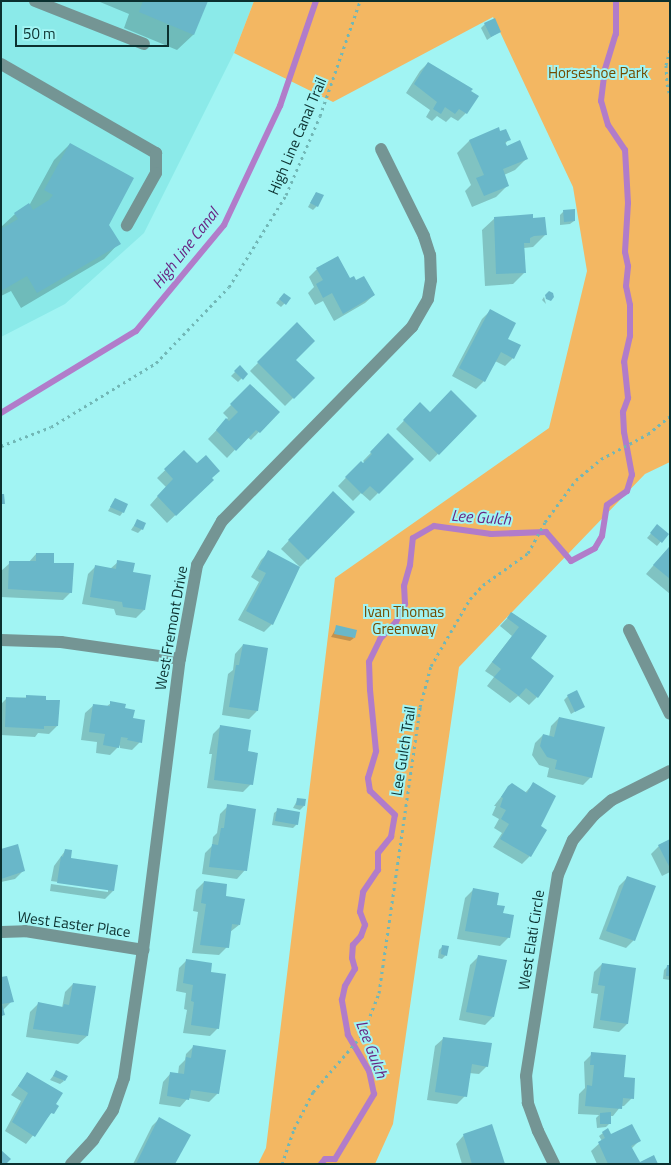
<!DOCTYPE html>
<html>
<head>
<meta charset="utf-8">
<style>
  body { margin:0 }
  #map { position:relative; width:671px; height:1165px; overflow:hidden; background:#a1f4f3; font-family:"Titillium Web",sans-serif }
  div>[style] { position:absolute }
  .built>* { inset:0; background:#8beae9 }
  .green>* { inset:0; background:#f3b762 }
  .shadow>* { inset:0; background:#0003 }
  .stream>* { height:6px; margin:-3px; padding:0 3px; transform-origin:3px; border-radius:3px; background:#b17cca }
  .building>* { inset:0; background:#69b7c9 }
  .path>* { height:3px; margin-top:-1.5px; transform-origin:0; background:repeating-linear-gradient(90deg,#72b7b6 0 2.5px,transparent 0 6.5px) }
  .minor>* { height:12px; margin:-6px; padding:0 6px; transform-origin:6px; border-radius:6px; background:#749594 }
  span { translate:-50% -50%; white-space:nowrap; text-align:center; line-height:1.15; -webkit-text-stroke:4px #a1f4f3; paint-order:stroke }
  .park-label { font-size:15px; color:#734b01 }
  .street-label { font-size:15px; color:#0b302f }
  .water-label { font-size:16px; color:#682583; font-style:italic }
  .frame { position:absolute; inset:0; border:2px solid #0b302f; pointer-events:none }
  .scale { position:absolute; left:15px; top:25px; width:154px; height:22px; box-sizing:border-box; border:2px solid #0b302f; border-top:0; padding-left:6px; font-size:15px; line-height:18px; white-space:nowrap; color:#0b302f; -webkit-text-stroke:4px #a1f4f3; paint-order:stroke }
</style>
</head>
<body>
<div id="map">
  <div class="built">
    <div style="clip-path:polygon(1px 1px,254px 1px,234px 53px,144px 233px,65px 304px,1px 337px)"></div>
  </div>
  <div class="green">
    <div style="clip-path:polygon(254px 1px,670px 1px,670px 462px,645px 474px,459px 667px,393px 1124px,375px 1164px,258px 1164px,266px 1148px,335px 578px,549px 428px,587px 271px,573px 187px,493px 17px,333px 102px,234px 53px)"></div>
  </div>
  <div class="shadow">
    <div style="clip-path:polygon(207px 1px,193px 35px,177px 50px,124px 28px,129px 14px,100px 2px)"></div>
    <div style="clip-path:polygon(485px 24px,500px 31px,487px 40px,481px 28px)"></div>
    <div style="clip-path:polygon(428px 63px,470px 92px,466px 113px,458px 121px,451px 117px,446px 122px,437px 116px,432px 121px,426px 117px,430px 110px,406px 93px,420px 71px)"></div>
    <div style="clip-path:polygon(500px 133px,509px 139px,505px 144px,506px 147px,527px 158px,515px 170px,504px 175px,508px 185px,496px 197px,472px 207px,465px 191px,471px 185px,457px 153px,469px 141px)"></div>
    <div style="clip-path:polygon(70px 144px,108px 225px,119px 243px,104px 259px,21px 308px,11px 291px,1px 296px,1px 227px,15px 214px,30px 204px,54px 160px)"></div>
    <div style="clip-path:polygon(316px 193px,317px 206px,313px 210px,308px 207px)"></div>
    <div style="clip-path:polygon(564px 211px,574px 221px,570px 224px,560px 225px,560px 215px)"></div>
    <div style="clip-path:polygon(495px 218px,532px 219px,545px 235px,533px 247px,524px 248px,525px 272px,513px 284px,485px 286px,482px 230px)"></div>
    <div style="clip-path:polygon(317px 269px,356px 282px,374px 295px,365px 303px,334px 321px,323px 301px,315px 305px,308px 293px,314px 287px,309px 277px)"></div>
    <div style="clip-path:polygon(284px 294px,289px 299px,281px 307px,276px 303px)"></div>
    <div style="clip-path:polygon(544px 297px,546px 304px,542px 300px)"></div>
    <div style="clip-path:polygon(490px 311px,507px 339px,513px 358px,505px 366px,495px 361px,484px 381px,476px 389px,452px 376px,482px 319px)"></div>
    <div style="clip-path:polygon(297px 323px,294px 360px,313px 378px,285px 406px,250px 371px)"></div>
    <div style="clip-path:polygon(240px 367px,246px 374px,238px 382px,231px 376px)"></div>
    <div style="clip-path:polygon(250px 386px,278px 412px,251px 440px,247px 437px,227px 458px,208px 439px,228px 418px,223px 413px)"></div>
    <div style="clip-path:polygon(420px 404px,430px 413px,475px 416px,430px 462px,396px 429px)"></div>
    <div style="clip-path:polygon(388px 435px,412px 459px,370px 501px,361px 493px,353px 501px,338px 486px,361px 462px,363px 464px,365px 463px,363px 461px)"></div>
    <div style="clip-path:polygon(184px 452px,211px 478px,204px 488px,167px 523px,150px 505px,166px 487px,157px 478px)"></div>
    <div style="clip-path:polygon(115px 499px,123px 512px,120px 516px,108px 511px)"></div>
    <div style="clip-path:polygon(325px 501px,353px 512px,300px 567px,281px 549px)"></div>
    <div style="clip-path:polygon(137px 521px,142px 529px,138px 533px,131px 530px)"></div>
    <div style="clip-path:polygon(654px 530px,667px 534px,657px 546px,647px 538px)"></div>
    <div style="clip-path:polygon(670px 546px,670px 594px,646px 574px)"></div>
    <div style="clip-path:polygon(269px 552px,272px 624px,264px 632px,238px 620px,259px 582px,251px 577px,261px 560px)"></div>
    <div style="clip-path:polygon(36px 554px,52px 564px,71px 592px,63px 600px,1px 597px,1px 571px,10px 563px,28px 563px)"></div>
    <div style="clip-path:polygon(118px 562px,132px 573px,144px 610px,136px 618px,116px 615px,114px 609px,82px 604px,88px 574px,96px 566px,110px 569px)"></div>
    <div style="clip-path:polygon(512px 613px,546px 636px,529px 658px,537px 697px,529px 705px,518px 696px,510px 703px,487px 686px,494px 677px,485px 671px,512px 636px,500px 626px)"></div>
    <div style="clip-path:polygon(337px 627px,354px 638px,350px 641px,331px 637px)"></div>
    <div style="clip-path:polygon(243px 645px,257px 711px,249px 719px,222px 715px,228px 674px,233px 670px,235px 654px)"></div>
    <div style="clip-path:polygon(568px 696px,584px 706px,571px 714px,564px 700px)"></div>
    <div style="clip-path:polygon(45px 697px,57px 726px,49px 734px,38px 733px,35px 737px,1px 735px,1px 704px,7px 698px)"></div>
    <div style="clip-path:polygon(111px 703px,123px 709px,132px 719px,140px 742px,132px 750px,120px 748px,120px 745px,110px 755px,96px 753px,97px 742px,81px 740px,85px 713px,94px 705px,106px 707px)"></div>
    <div style="clip-path:polygon(559px 718px,591px 777px,583px 785px,547px 777px,549px 768px,539px 765px,532px 755px,535px 743px,543px 735px,549px 737px,551px 726px)"></div>
    <div style="clip-path:polygon(221px 726px,246px 752px,251px 784px,243px 792px,207px 788px,212px 754px,209px 754px,213px 734px)"></div>
    <div style="clip-path:polygon(533px 784px,540px 826px,530px 856px,522px 864px,493px 847px,502px 833px,494px 828px,499px 819px,492px 815px,496px 806px,494px 806px,504px 793px,525px 793px)"></div>
    <div style="clip-path:polygon(298px 799px,304px 806px,300px 810px,293px 808px)"></div>
    <div style="clip-path:polygon(228px 806px,245px 870px,237px 879px,202px 874px,205px 853px,212px 846px,213px 837px,217px 833px,220px 814px)"></div>
    <div style="clip-path:polygon(278px 810px,297px 824px,293px 828px,272px 825px,274px 813px)"></div>
    <div style="clip-path:polygon(670px 840px,670px 872px,662px 876px,651px 854px,659px 846px)"></div>
    <div style="clip-path:polygon(1px 850px,23px 871px,15px 879px,1px 882px)"></div>
    <div style="clip-path:polygon(65px 851px,69px 859px,116px 866px,113px 891px,105px 899px,50px 891px,51px 884px,108px 892px,108px 889px,51px 881px,54px 866px)"></div>
    <div style="clip-path:polygon(627px 878px,634px 940px,626px 948px,599px 939px,619px 886px)"></div>
    <div style="clip-path:polygon(204px 882px,239px 925px,230px 932px,227px 947px,219px 955px,192px 953px,198px 912px,193px 911px,196px 890px)"></div>
    <div style="clip-path:polygon(473px 890px,496px 906px,502px 914px,509px 937px,500px 946px,457px 939px,465px 898px)"></div>
    <div style="clip-path:polygon(443px 946px,446px 955px,442px 959px,438px 958px,439px 950px)"></div>
    <div style="clip-path:polygon(478px 957px,493px 1017px,485px 1025px,459px 1020px,470px 965px)"></div>
    <div style="clip-path:polygon(187px 960px,209px 973px,218px 1028px,210px 1036px,183px 1033px,187px 1010px,184px 1009px,186px 993px,176px 991px,179px 968px)"></div>
    <div style="clip-path:polygon(602px 964px,634px 969px,627px 1024px,619px 1032px,593px 1028px,598px 994px,591px 993px,594px 972px)"></div>
    <div style="clip-path:polygon(668px 966px,670px 966px,670px 980px,663px 979px,664px 970px)"></div>
    <div style="clip-path:polygon(1px 978px,12px 1001px,3px 1010px,4px 1014px,1px 1017px)"></div>
    <div style="clip-path:polygon(73px 984px,87px 1036px,78px 1044px,26px 1037px,30px 1012px,38px 1004px,62px 1008px,65px 992px)"></div>
    <div style="clip-path:polygon(444px 1038px,487px 1066px,479px 1074px,469px 1073px,465px 1096px,457px 1104px,427px 1100px,435px 1046px)"></div>
    <div style="clip-path:polygon(194px 1046px,218px 1093px,209px 1102px,188px 1098px,180px 1107px,159px 1104px,163px 1082px,171px 1073px,178px 1074px,179px 1066px,185px 1060px,186px 1054px)"></div>
    <div style="clip-path:polygon(592px 1054px,623px 1078px,632px 1098px,624px 1106px,621px 1106px,613px 1116px,610px 1116px,610px 1123px,606px 1127px,597px 1128px,596px 1118px,599px 1115px,578px 1114px,579px 1094px,585px 1088px,584px 1062px)"></div>
    <div style="clip-path:polygon(56px 1072px,64px 1081px,60px 1084px,50px 1080px)"></div>
    <div style="clip-path:polygon(27px 1074px,57px 1106px,26px 1144px,5px 1131px,21px 1101px,11px 1095px)"></div>
    <div style="clip-path:polygon(160px 1118px,174px 1164px,133px 1164px,152px 1126px)"></div>
    <div style="clip-path:polygon(603px 1133px,640px 1140px,631px 1149px,639px 1164px,597px 1164px,591px 1151px,602px 1141px,599px 1136px)"></div>
    <div style="clip-path:polygon(464px 1135px,505px 1164px,462px 1164px,456px 1144px)"></div>
  </div>
  <div class="stream">
    <div style="left:1px;top:413px;width:158px;rotate:-31.3deg"></div>
    <div style="left:136px;top:331px;width:138px;rotate:-50.3deg"></div>
    <div style="left:224px;top:225px;width:132px;rotate:-64.8deg"></div>
    <div style="left:280px;top:106px;width:111px;rotate:-71.1deg"></div>
    <div style="left:321px;top:1164px;width:6px;rotate:-51deg"></div>
    <div style="left:325px;top:1159px;width:10px"></div>
    <div style="left:335px;top:1159px;width:76px;rotate:-59deg"></div>
    <div style="left:374px;top:1094px;width:24px;rotate:-102deg"></div>
    <div style="left:369px;top:1071px;width:42px;rotate:-120.3deg"></div>
    <div style="left:348px;top:1035px;width:36px;rotate:-100deg"></div>
    <div style="left:342px;top:1000px;width:14px;rotate:-78deg"></div>
    <div style="left:345px;top:986px;width:20px;rotate:-60deg"></div>
    <div style="left:355px;top:969px;width:11px;rotate:-105deg"></div>
    <div style="left:352px;top:958px;width:13px;rotate:-86deg"></div>
    <div style="left:353px;top:945px;width:12px;rotate:-48deg"></div>
    <div style="left:361px;top:936px;width:12px;rotate:-70deg"></div>
    <div style="left:365px;top:925px;width:14px;rotate:-111deg"></div>
    <div style="left:360px;top:912px;width:20px;rotate:-81deg"></div>
    <div style="left:363px;top:892px;width:27px;rotate:-56deg"></div>
    <div style="left:378px;top:870px;width:17px;rotate:-90deg"></div>
    <div style="left:378px;top:853px;width:21px;rotate:-51deg"></div>
    <div style="left:391px;top:837px;width:22px;rotate:-80deg"></div>
    <div style="left:395px;top:815px;width:35px;rotate:-136deg"></div>
    <div style="left:370px;top:791px;width:13px;rotate:-99deg"></div>
    <div style="left:368px;top:778px;width:28px;rotate:-73deg"></div>
    <div style="left:376px;top:751px;width:61px;rotate:-95.6deg"></div>
    <div style="left:370px;top:690px;width:28px;rotate:-92deg"></div>
    <div style="left:369px;top:662px;width:25px;rotate:-64deg"></div>
    <div style="left:380px;top:639px;width:23px;rotate:-47deg"></div>
    <div style="left:396px;top:622px;width:20px;rotate:-63deg"></div>
    <div style="left:405px;top:604px;width:18px;rotate:-93deg"></div>
    <div style="left:404px;top:586px;width:22px;rotate:-74deg"></div>
    <div style="left:410px;top:565px;width:27px;rotate:-84deg"></div>
    <div style="left:413px;top:538px;width:24px;rotate:-30deg"></div>
    <div style="left:434px;top:526px;width:58px;rotate:8deg"></div>
    <div style="left:491px;top:534px;width:55px;rotate:-2.1deg"></div>
    <div style="left:546px;top:532px;width:38px;rotate:49deg"></div>
    <div style="left:571px;top:561px;width:27px;rotate:-28deg"></div>
    <div style="left:595px;top:548px;width:14px;rotate:-60deg"></div>
    <div style="left:602px;top:536px;width:31px;rotate:-81deg"></div>
    <div style="left:607px;top:505px;width:24px;rotate:-35deg"></div>
    <div style="left:627px;top:491px;width:17px;rotate:-73deg"></div>
    <div style="left:632px;top:475px;width:44px;rotate:-100.5deg"></div>
    <div style="left:624px;top:432px;width:20px;rotate:-93deg"></div>
    <div style="left:623px;top:412px;width:15px;rotate:-70deg"></div>
    <div style="left:628px;top:398px;width:36px;rotate:-96deg"></div>
    <div style="left:624px;top:362px;width:27px;rotate:-77deg"></div>
    <div style="left:630px;top:336px;width:31px;rotate:-90deg"></div>
    <div style="left:630px;top:305px;width:19px;rotate:-102deg"></div>
    <div style="left:626px;top:286px;width:20px;rotate:-84deg"></div>
    <div style="left:628px;top:266px;width:14px;rotate:-102deg"></div>
    <div style="left:625px;top:252px;width:49px;rotate:-86.5deg"></div>
    <div style="left:628px;top:203px;width:53px;rotate:-93.2deg"></div>
    <div style="left:625px;top:150px;width:30px;rotate:-124deg"></div>
    <div style="left:608px;top:125px;width:25px;rotate:-106deg"></div>
    <div style="left:601px;top:101px;width:32px;rotate:-83deg"></div>
    <div style="left:605px;top:69px;width:37px;rotate:-73deg"></div>
    <div style="left:616px;top:34px;width:33px;rotate:-90deg"></div>
  </div>
  <div class="building">
    <div style="clip-path:polygon(143px 1px,208px 1px,194px 35px,139px 12px)"></div>
    <div style="clip-path:polygon(495px 18px,501px 32px,491px 37px,484px 23px)"></div>
    <div style="clip-path:polygon(428px 62px,473px 89px,471px 91px,479px 96px,467px 114px,459px 109px,455px 114px,445px 107px,441px 114px,433px 109px,437px 102px,414px 84px)"></div>
    <div style="clip-path:polygon(499px 127px,500px 131px,506px 129px,511px 140px,505px 142px,507px 146px,520px 140px,528px 159px,503px 169px,509px 186px,484px 196px,476px 178px,484px 175px,469px 140px)"></div>
    <div style="clip-path:polygon(70px 143px,134px 178px,109px 225px,121px 244px,37px 293px,27px 276px,1px 291px,1px 225px,3px 228px,18px 219px,14px 213px,29px 203px,33px 210px,49px 200px,53px 195px,44px 190px)"></div>
    <div style="clip-path:polygon(316px 192px,324px 195px,318px 207px,310px 203px)"></div>
    <div style="clip-path:polygon(575px 209px,575px 221px,564px 222px,563px 210px)"></div>
    <div style="clip-path:polygon(533px 214px,533px 218px,545px 217px,547px 235px,534px 236px,530px 238px,530px 243px,524px 243px,526px 273px,496px 274px,494px 217px)"></div>
    <div style="clip-path:polygon(338px 256px,350px 278px,354px 276px,356px 280px,364px 276px,375px 295px,343px 314px,332px 293px,323px 298px,316px 284px,323px 280px,316px 268px)"></div>
    <div style="clip-path:polygon(549px 291px,553px 293px,554px 297px,551px 301px,546px 299px,545px 295px)"></div>
    <div style="clip-path:polygon(284px 293px,291px 298px,286px 305px,279px 299px)"></div>
    <div style="clip-path:polygon(490px 309px,516px 323px,508px 339px,521px 345px,514px 359px,501px 352px,485px 382px,459px 368px)"></div>
    <div style="clip-path:polygon(297px 322px,315px 341px,296px 360px,315px 378px,294px 399px,257px 362px)"></div>
    <div style="clip-path:polygon(240px 365px,248px 374px,243px 380px,234px 371px)"></div>
    <div style="clip-path:polygon(250px 384px,280px 412px,260px 433px,256px 430px,236px 451px,216px 430px,226px 418px,229px 421px,238px 412px,230px 404px)"></div>
    <div style="clip-path:polygon(451px 390px,477px 416px,439px 455px,403px 420px,420px 402px,430px 412px)"></div>
    <div style="clip-path:polygon(388px 433px,414px 459px,379px 494px,370px 486px,362px 494px,345px 477px,361px 461px,363px 463px,372px 454px,370px 452px)"></div>
    <div style="clip-path:polygon(184px 450px,197px 463px,206px 455px,220px 471px,212px 478px,214px 480px,176px 516px,157px 496px,173px 479px,164px 469px)"></div>
    <div style="clip-path:polygon(333px 491px,355px 512px,308px 560px,288px 540px)"></div>
    <div style="clip-path:polygon(1px 494px,4px 494px,5px 504px,1px 504px)"></div>
    <div style="clip-path:polygon(115px 498px,128px 504px,124px 513px,110px 507px)"></div>
    <div style="clip-path:polygon(137px 519px,146px 523px,143px 530px,134px 526px)"></div>
    <div style="clip-path:polygon(657px 524px,669px 534px,662px 543px,650px 533px)"></div>
    <div style="clip-path:polygon(670px 546px,670px 579px,653px 565px)"></div>
    <div style="clip-path:polygon(268px 550px,300px 567px,273px 625px,246px 611px,266px 573px,258px 569px)"></div>
    <div style="clip-path:polygon(36px 553px,54px 553px,54px 563px,74px 563px,72px 593px,8px 589px,9px 561px,36px 561px)"></div>
    <div style="clip-path:polygon(117px 560px,135px 563px,133px 572px,151px 575px,145px 610px,123px 607px,122px 602px,90px 597px,95px 565px,116px 569px)"></div>
    <div style="clip-path:polygon(511px 612px,547px 636px,531px 658px,554px 676px,538px 698px,526px 688px,519px 696px,494px 677px,501px 669px,492px 662px,519px 627px,507px 618px)"></div>
    <div style="clip-path:polygon(336px 625px,357px 630px,355px 638px,334px 634px)"></div>
    <div style="clip-path:polygon(243px 644px,268px 648px,258px 711px,229px 707px,236px 665px,239px 665px)"></div>
    <div style="clip-path:polygon(577px 690px,585px 707px,575px 712px,567px 695px)"></div>
    <div style="clip-path:polygon(26px 695px,46px 696px,46px 700px,60px 700px,58px 726px,44px 726px,44px 729px,5px 727px,6px 697px,26px 698px)"></div>
    <div style="clip-path:polygon(110px 701px,126px 704px,125px 708px,135px 710px,133px 718px,145px 720px,142px 743px,127px 740px,128px 738px,121px 737px,119px 748px,103px 745px,105px 734px,89px 732px,93px 704px,110px 706px)"></div>
    <div style="clip-path:polygon(559px 717px,605px 727px,592px 778px,555px 769px,557px 760px,547px 757px,540px 746px,543px 734px,554px 737px)"></div>
    <div style="clip-path:polygon(220px 725px,251px 730px,248px 751px,258px 753px,253px 785px,214px 780px)"></div>
    <div style="clip-path:polygon(533px 782px,556px 796px,541px 826px,547px 830px,531px 857px,500px 839px,509px 824px,501px 819px,506px 810px,500px 807px,503px 798px,501px 797px,508px 786px,512px 783px,527px 793px)"></div>
    <div style="clip-path:polygon(297px 798px,306px 799px,305px 806px,296px 805px)"></div>
    <div style="clip-path:polygon(227px 804px,256px 809px,247px 871px,209px 867px,212px 844px,218px 845px,221px 828px,224px 828px)"></div>
    <div style="clip-path:polygon(277px 808px,300px 812px,298px 825px,275px 821px)"></div>
    <div style="clip-path:polygon(670px 839px,670px 868px,658px 845px)"></div>
    <div style="clip-path:polygon(18px 844px,25px 871px,1px 879px,1px 849px)"></div>
    <div style="clip-path:polygon(65px 849px,72px 850px,71px 858px,118px 865px,114px 891px,57px 883px,61px 856px,63px 857px)"></div>
    <div style="clip-path:polygon(627px 876px,656px 886px,635px 941px,606px 931px)"></div>
    <div style="clip-path:polygon(204px 881px,227px 884px,226px 896px,245px 899px,240px 925px,232px 924px,229px 948px,200px 945px,206px 904px,201px 903px)"></div>
    <div style="clip-path:polygon(473px 888px,499px 893px,497px 905px,505px 906px,503px 913px,514px 915px,510px 938px,465px 931px)"></div>
    <div style="clip-path:polygon(442px 945px,449px 946px,447px 956px,441px 954px)"></div>
    <div style="clip-path:polygon(478px 955px,507px 960px,494px 1017px,466px 1012px)"></div>
    <div style="clip-path:polygon(186px 959px,212px 963px,211px 972px,226px 974px,219px 1029px,191px 1025px,194px 1002px,191px 1001px,193px 985px,183px 983px)"></div>
    <div style="clip-path:polygon(602px 963px,636px 968px,628px 1024px,600px 1020px,605px 986px,598px 985px)"></div>
    <div style="clip-path:polygon(667px 965px,670px 965px,670px 976px,666px 976px)"></div>
    <div style="clip-path:polygon(7px 976px,14px 1002px,2px 1004px,5px 1015px,1px 1016px,1px 977px)"></div>
    <div style="clip-path:polygon(73px 983px,96px 986px,88px 1036px,33px 1029px,38px 1002px,63px 1007px,64px 1004px,69px 1005px)"></div>
    <div style="clip-path:polygon(443px 1037px,492px 1043px,488px 1067px,472px 1064px,467px 1097px,435px 1092px)"></div>
    <div style="clip-path:polygon(193px 1045px,226px 1050px,219px 1094px,191px 1090px,189px 1100px,167px 1096px,170px 1072px,184px 1074px,186px 1057px,191px 1058px)"></div>
    <div style="clip-path:polygon(591px 1052px,626px 1055px,624px 1077px,635px 1078px,634px 1099px,623px 1098px,622px 1109px,585px 1106px,587px 1085px,592px 1086px,594px 1065px,590px 1065px)"></div>
    <div style="clip-path:polygon(56px 1070px,68px 1076px,65px 1081px,53px 1076px)"></div>
    <div style="clip-path:polygon(27px 1072px,63px 1093px,56px 1104px,59px 1106px,54px 1114px,51px 1113px,35px 1137px,12px 1122px,28px 1093px,18px 1086px)"></div>
    <div style="clip-path:polygon(611px 1112px,611px 1124px,600px 1124px,600px 1113px)"></div>
    <div style="clip-path:polygon(159px 1117px,191px 1135px,175px 1164px,136px 1164px)"></div>
    <div style="clip-path:polygon(492px 1124px,505px 1164px,472px 1164px,463px 1134px)"></div>
    <div style="clip-path:polygon(632px 1124px,641px 1141px,631px 1146px,640px 1162px,654px 1155px,658px 1164px,608px 1164px,598px 1142px,605px 1138px,602px 1132px,608px 1128px,611px 1134px)"></div>
    <div style="clip-path:polygon(1px 1150px,11px 1159px,6px 1164px,1px 1164px)"></div>
  </div>
  <div class="path">
    <div style="left:670px;top:50px;width:16px;rotate:105deg"></div>
    <div style="left:666px;top:65px;width:19px;rotate:87deg"></div>
    <div style="left:667px;top:84px;width:12px;rotate:76deg"></div>
    <div style="left:1px;top:446px;width:53px;rotate:-20.8deg"></div>
    <div style="left:51px;top:427px;width:123px;rotate:-31.4deg"></div>
    <div style="left:156px;top:363px;width:105px;rotate:-46.2deg"></div>
    <div style="left:229px;top:287px;width:108px;rotate:-58.2deg"></div>
    <div style="left:286px;top:195px;width:86px;rotate:-66.7deg"></div>
    <div style="left:320px;top:116px;width:122px;rotate:-70.8deg"></div>
    <div style="left:282px;top:1164px;width:37px;rotate:-71deg"></div>
    <div style="left:294px;top:1129px;width:42px;rotate:-62.8deg"></div>
    <div style="left:313px;top:1092px;width:77px;rotate:-49.2deg"></div>
    <div style="left:363px;top:1034px;width:44px;rotate:-68.7deg"></div>
    <div style="left:379px;top:993px;width:289px;rotate:-81.8deg"></div>
    <div style="left:420px;top:707px;width:42px;rotate:-75deg"></div>
    <div style="left:431px;top:666px;width:78px;rotate:-59.8deg"></div>
    <div style="left:470px;top:599px;width:19px;rotate:-47deg"></div>
    <div style="left:483px;top:585px;width:55px;rotate:-35.4deg"></div>
    <div style="left:528px;top:553px;width:35px;rotate:-61deg"></div>
    <div style="left:545px;top:522px;width:52px;rotate:-53.6deg"></div>
    <div style="left:576px;top:480px;width:33px;rotate:-40deg"></div>
    <div style="left:601px;top:459px;width:53px;rotate:-28deg"></div>
    <div style="left:648px;top:434px;width:28px;rotate:-39deg"></div>
  </div>
  <div class="minor">
    <div style="left:35px;top:1px;width:117px;rotate:21.5deg"></div>
    <div style="left:1px;top:64px;width:179px;rotate:29.9deg"></div>
    <div style="left:156px;top:153px;width:20px;rotate:90deg"></div>
    <div style="left:156px;top:173px;width:60px;rotate:119.1deg"></div>
    <div style="left:629px;top:630px;width:93px;rotate:64deg"></div>
    <div style="left:1px;top:640px;width:60px;rotate:1.9deg"></div>
    <div style="left:61px;top:642px;width:120px;rotate:8.1deg"></div>
    <div style="left:1px;top:932px;width:24px;rotate:-2deg"></div>
    <div style="left:25px;top:931px;width:120px;rotate:9.1deg"></div>
    <div style="left:71px;top:1164px;width:33px;rotate:-47deg"></div>
    <div style="left:93px;top:1140px;width:36px;rotate:-56deg"></div>
    <div style="left:113px;top:1110px;width:34px;rotate:-71deg"></div>
    <div style="left:124px;top:1078px;width:129px;rotate:-81.6deg"></div>
    <div style="left:143px;top:950px;width:293px;rotate:-82.8deg"></div>
    <div style="left:180px;top:659px;width:96px;rotate:-79.7deg"></div>
    <div style="left:197px;top:565px;width:51px;rotate:-60.4deg"></div>
    <div style="left:222px;top:521px;width:272px;rotate:-45.6deg"></div>
    <div style="left:412px;top:327px;width:32px;rotate:-60deg"></div>
    <div style="left:428px;top:299px;width:19px;rotate:-81deg"></div>
    <div style="left:431px;top:280px;width:25px;rotate:-92deg"></div>
    <div style="left:430px;top:255px;width:20px;rotate:-108deg"></div>
    <div style="left:424px;top:236px;width:97px;rotate:-116.3deg"></div>
    <div style="left:554px;top:1164px;width:37px;rotate:-116deg"></div>
    <div style="left:538px;top:1131px;width:30px;rotate:-110deg"></div>
    <div style="left:528px;top:1103px;width:27px;rotate:-94deg"></div>
    <div style="left:526px;top:1076px;width:204px;rotate:-81deg"></div>
    <div style="left:558px;top:875px;width:38px;rotate:-67deg"></div>
    <div style="left:573px;top:840px;width:33px;rotate:-50deg"></div>
    <div style="left:594px;top:815px;width:23px;rotate:-40deg"></div>
    <div style="left:612px;top:800px;width:65px;rotate:-26.6deg"></div>
  </div>
  <div class="park-label">
    <span style="left:598px;top:73px">Horseshoe Park</span>
    <span style="left:404px;top:620px">Ivan Thomas<br>Greenway</span>
  </div>
  <div class="street-label">
    <span style="left:297px;top:136px;rotate:-67deg">High Line Canal Trail</span>
    <span style="left:171px;top:628px;rotate:-80deg">West Fremont Drive</span>
    <span style="left:403px;top:751px;rotate:-81deg">Lee Gulch Trail</span>
    <span style="left:74px;top:924px;rotate:8deg">West Easter Place</span>
    <span style="left:531px;top:940px;rotate:-81deg">West Elati Circle</span>
  </div>
  <div class="water-label">
    <span style="left:185px;top:248px;rotate:-52deg">High Line Canal</span>
    <span style="left:481px;top:517px;rotate:4deg">Lee Gulch</span>
    <span style="left:372px;top:1049px;rotate:69deg">Lee Gulch</span>
  </div>
  <div class="frame"></div>
  <div class="scale">50 m</div>
</div>
</body>
</html>
